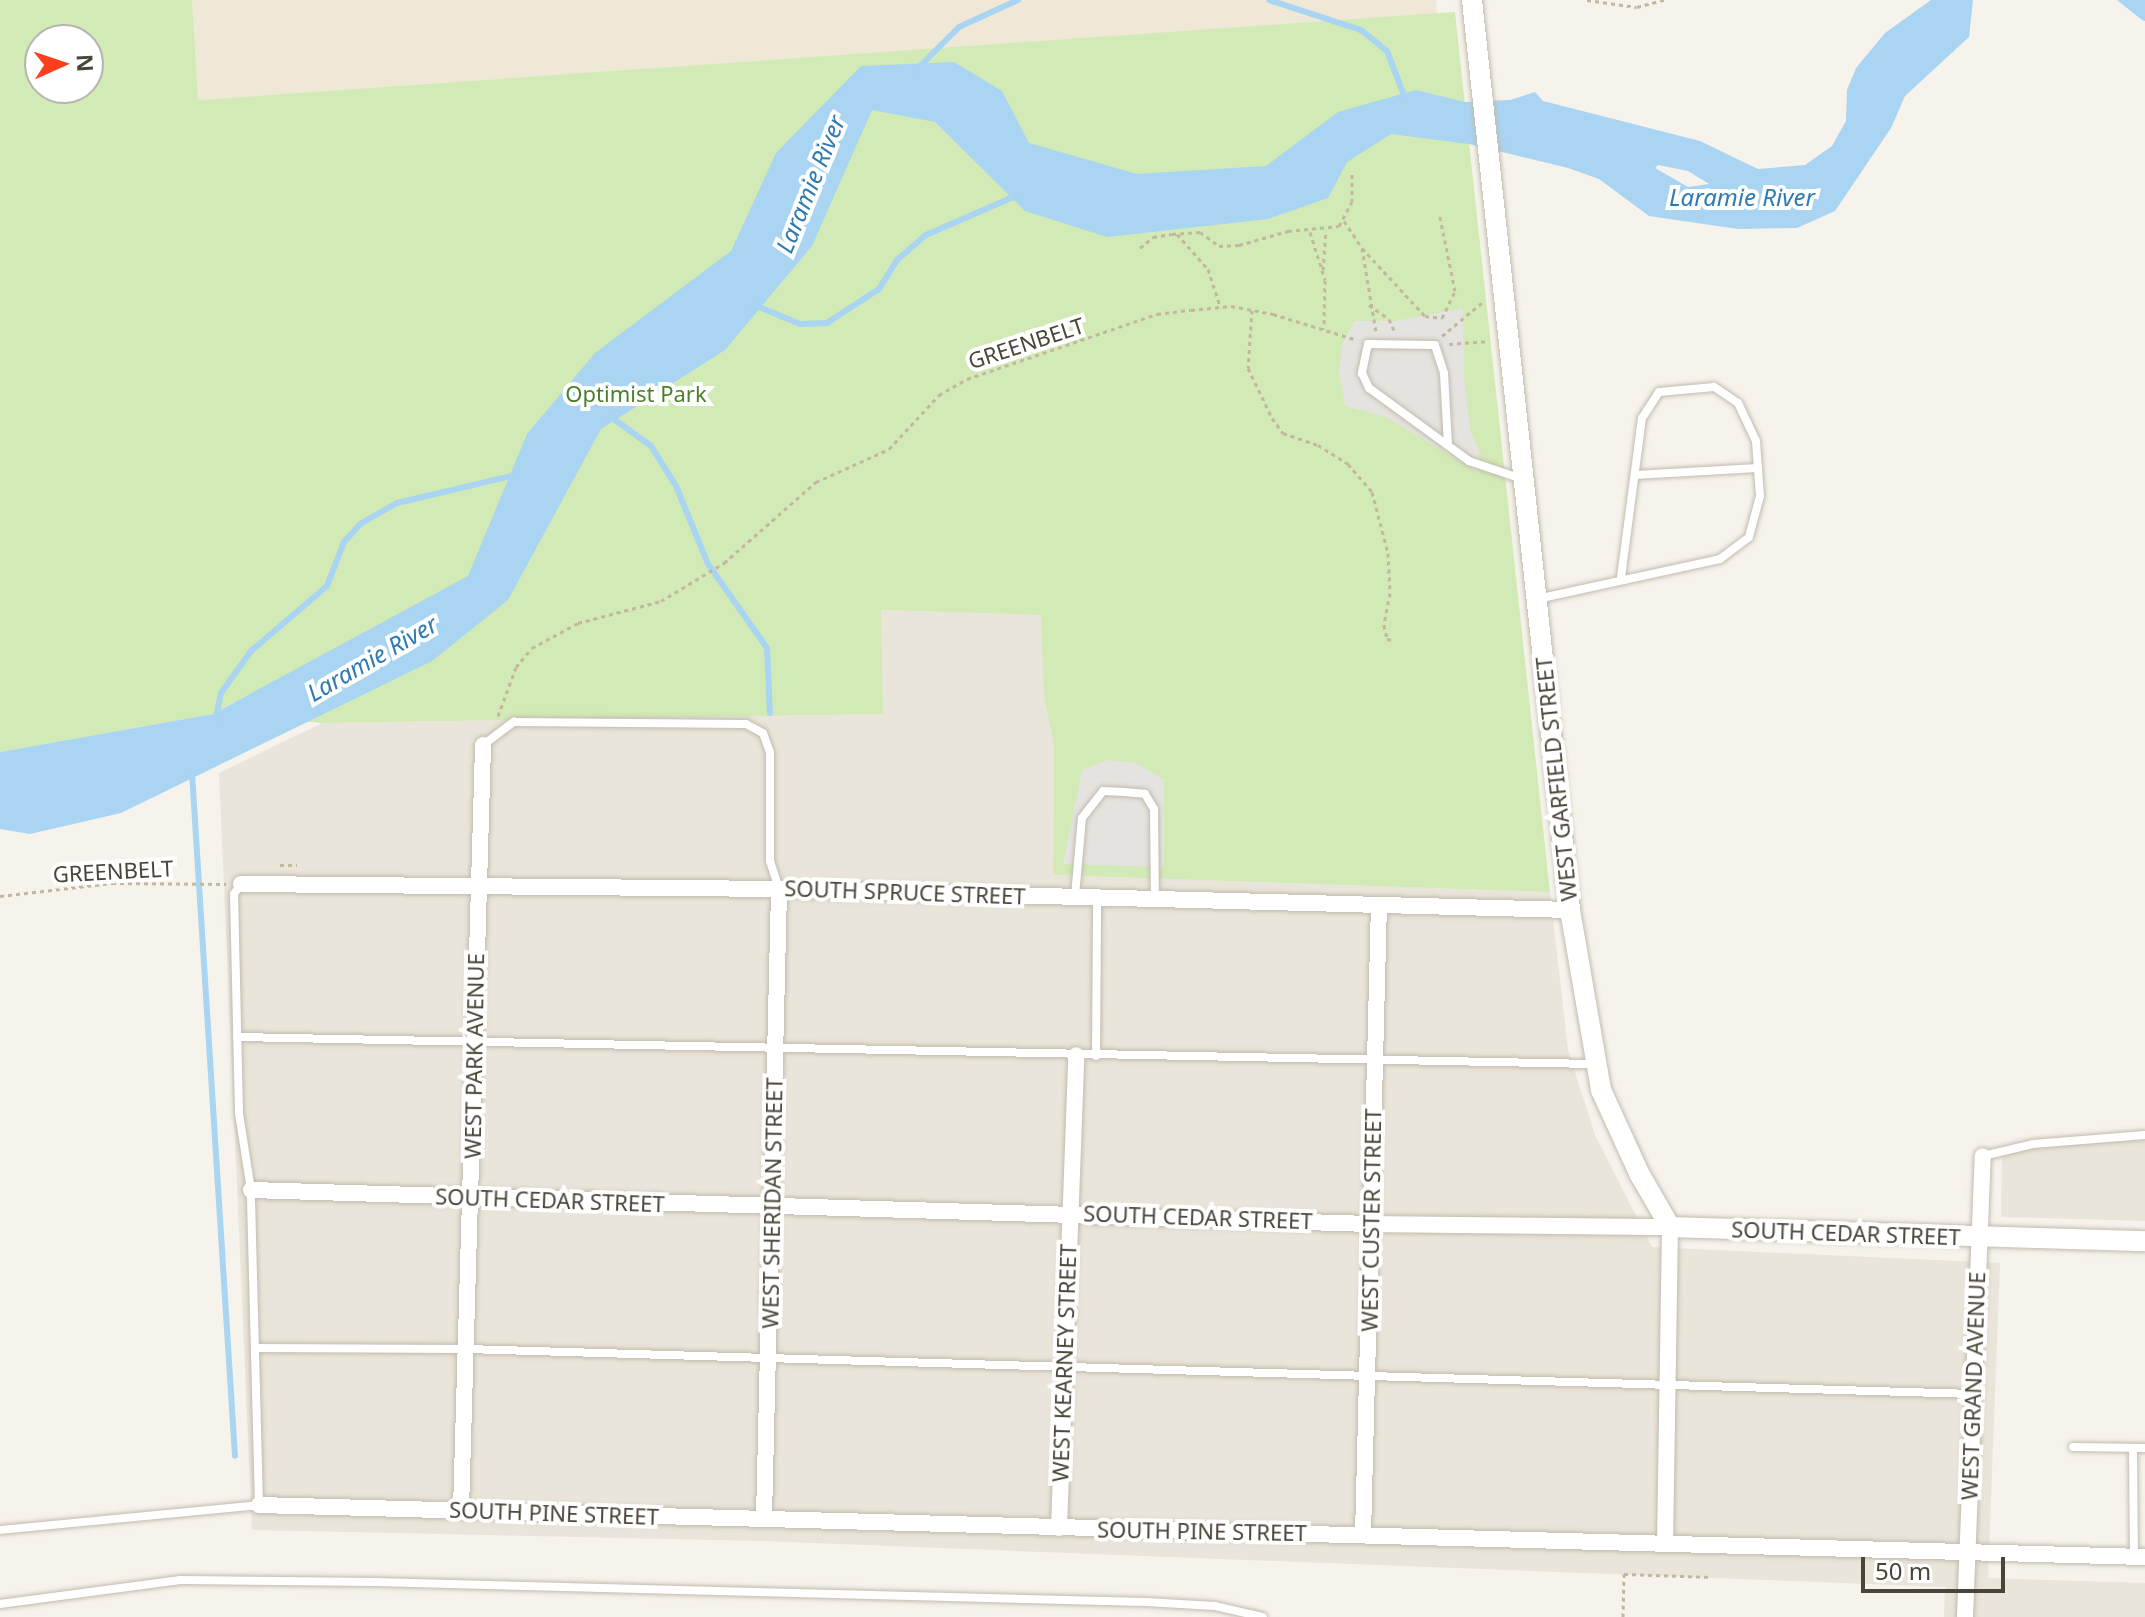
<!DOCTYPE html>
<html>
<head>
<meta charset="utf-8">
<style>
  body { margin:0 }
  #map { position:relative; width:2145px; height:1617px; overflow:hidden; background:#f6f3ec; font-family:"Noto Sans",sans-serif }
  div>[style] { position:absolute }
  .residential>* { inset:0; background:#eae5da }
  .education>* { inset:0; background:#efe8d6 }
  .green>* { inset:0; background:#d2eab5 }
  .parking>* { inset:0; background:#e5e3e0 }
  .water>* { inset:0; background:#a9d4f2 }
  .stream>* { height:6px; margin:-3px; padding:0 3px; transform-origin:3px; border-radius:3px; background:#a9d4f2 }
  .path>* { height:3px; margin-top:-1.5px; transform-origin:0; background:repeating-linear-gradient(90deg,#c4b79f 0 4px,transparent 0 8px) }
  .roads { filter:drop-shadow(0 0 2px #c2bbae) drop-shadow(0 0 2px #c2bbae) }
  .service>* { height:8px; margin:-4px; padding:0 4px; transform-origin:4px; border-radius:4px; background:#fff }
  .minor>* { height:16px; margin:-8px; padding:0 8px; transform-origin:8px; border-radius:8px; background:#fff }
  .tertiary>* { height:20px; margin:-10px; padding:0 10px; transform-origin:10px; border-radius:10px; background:#fff }
  span { translate:-50% -50%; white-space:nowrap; text-align:center; line-height:1.15; -webkit-text-stroke:8px #fff; paint-order:stroke }
  .street-label { font-size:22px; color:#4b4439 }
  .park-label { font-size:22px; color:#4a7f2a }
  .water-label { font-size:24px; color:#2e7ab2; font-style:italic }
  .north { position:absolute; left:24px; top:24px; width:80px; height:80px; box-sizing:border-box; background:#fff; border:2px solid #b7b4b0; border-radius:50%; rotate:87deg; font-size:22px; font-weight:700; line-height:32px; text-align:center; color:#4b4439 }
  .north::after { content:''; display:block; margin:auto; width:28px; height:36px; background:#fc3f1d; clip-path:polygon(50% 0,100% 100%,50% 72%,0 100%) }
  .scale { position:absolute; left:1861px; top:1557px; width:144px; height:36px; box-sizing:border-box; border:4px solid #4b4439; border-top:0; padding-left:10px; font-size:24px; line-height:28px; white-space:nowrap; color:#4b4439; -webkit-text-stroke:6px #fff; paint-order:stroke }
</style>
</head>
<body>
<div id="map">
  <div class="residential">
    <div style="clip-path:polygon(881px 610px,1055px 615px,1053px 875px,1550px 892px,1568px 1050px,1595px 1135px,1652px 1247px,2000px 1263px,1988px 1578px,2145px 1583px,2145px 1617px,1944px 1617px,1945px 1587px,760px 1541px,252px 1530px,219px 773px,322px 723px,882px 714px)"></div>
    <div style="clip-path:polygon(2145px 1140px,2145px 1221px,2001px 1217px,2002px 1148px)"></div>
  </div>
  <div class="education">
    <div style="clip-path:polygon(192px 0,1436px 0,1437px 14px,197px 100px)"></div>
  </div>
  <div class="green">
    <div style="clip-path:polygon(evenodd,0 0,192px 0,198px 100px,1455px 12px,1550px 892px,1053px 875px,1054px 745px,1044px 696px,1041px 615px,881px 610px,883px 714px,322px 723px,235px 715px,234px 702px,213px 714px,0 752px,0 0,40px 40px,88px 40px,88px 88px,40px 88px,40px 40px)"></div>
  </div>
  <div class="parking">
    <div style="clip-path:polygon(1463px 308px,1464px 379px,1471px 433px,1479px 450px,1479px 473px,1386px 417px,1345px 406px,1339px 372px,1342px 344px,1355px 321px,1396px 321px)"></div>
    <div style="clip-path:polygon(1108px 760px,1136px 763px,1164px 779px,1164px 867px,1063px 864px,1082px 770px)"></div>
  </div>
  <div class="water">
    <div style="clip-path:polygon(evenodd,1931px 0,1973px 0,1969px 37px,1905px 96px,1891px 128px,1835px 211px,1797px 228px,1738px 229px,1649px 216px,1599px 179px,1568px 168px,1469px 144px,1391px 134px,1347px 162px,1328px 198px,1268px 219px,1107px 237px,1025px 211px,935px 122px,872px 110px,812px 246px,725px 350px,601px 429px,508px 600px,432px 661px,121px 813px,30px 834px,0 829px,0 752px,213px 714px,468px 576px,527px 434px,595px 353px,731px 251px,776px 153px,861px 66px,954px 62px,1002px 91px,1029px 143px,1137px 174px,1266px 166px,1338px 112px,1416px 90px,1465px 102px,1510px 100px,1535px 92px,1543px 101px,1700px 141px,1758px 169px,1805px 165px,1832px 146px,1846px 121px,1847px 90px,1856px 68px,1885px 33px,1931px 0,1658px 165px,1688px 171px,1709px 184px,1688px 187px,1655px 168px,1658px 165px)"></div>
    <div style="clip-path:polygon(2117px 0,2145px 0,2145px 21px,2142px 20px)"></div>
  </div>
  <div class="stream">
    <div style="left:1269px;top:0;width:97px;rotate:18.1deg"></div>
    <div style="left:1361px;top:30px;width:33px;rotate:39deg"></div>
    <div style="left:1387px;top:51px;width:50px;rotate:69deg"></div>
    <div style="left:917px;top:69px;width:59px;rotate:-45deg"></div>
    <div style="left:959px;top:27px;width:65px;rotate:-24.6deg"></div>
    <div style="left:754px;top:305px;width:50px;rotate:22.4deg"></div>
    <div style="left:800px;top:324px;width:27px;rotate:-2deg"></div>
    <div style="left:827px;top:323px;width:62px;rotate:-33.2deg"></div>
    <div style="left:879px;top:289px;width:34px;rotate:-58deg"></div>
    <div style="left:897px;top:260px;width:38px;rotate:-41deg"></div>
    <div style="left:926px;top:235px;width:100px;rotate:-23.5deg"></div>
    <div style="left:611px;top:417px;width:49px;rotate:35.9deg"></div>
    <div style="left:651px;top:446px;width:47px;rotate:58deg"></div>
    <div style="left:676px;top:486px;width:84px;rotate:67.7deg"></div>
    <div style="left:708px;top:564px;width:103px;rotate:54.9deg"></div>
    <div style="left:767px;top:648px;width:65px;rotate:87.4deg"></div>
    <div style="left:216px;top:718px;width:25px;rotate:-79deg"></div>
    <div style="left:221px;top:693px;width:52px;rotate:-54.5deg"></div>
    <div style="left:251px;top:651px;width:100px;rotate:-40.5deg"></div>
    <div style="left:327px;top:586px;width:47px;rotate:-68.9deg"></div>
    <div style="left:344px;top:542px;width:24px;rotate:-48deg"></div>
    <div style="left:360px;top:524px;width:43px;rotate:-29.6deg"></div>
    <div style="left:397px;top:503px;width:121px;rotate:-13.3deg"></div>
    <div style="left:192px;top:773px;width:684px;rotate:86.4deg"></div>
  </div>
  <div class="path">
    <div style="left:1587px;top:0;width:50px;rotate:8deg"></div>
    <div style="left:1637px;top:7px;width:28px;rotate:-15deg"></div>
    <div style="left:1344px;top:221px;width:32px;rotate:56deg"></div>
    <div style="left:1362px;top:248px;width:85px;rotate:80.5deg"></div>
    <div style="left:1310px;top:232px;width:50px;rotate:72.6deg"></div>
    <div style="left:1325px;top:280px;width:49px;rotate:91.2deg"></div>
    <div style="left:1177px;top:234px;width:47px;rotate:48.5deg"></div>
    <div style="left:1208px;top:269px;width:40px;rotate:72deg"></div>
    <div style="left:1140px;top:248px;width:17px;rotate:-40deg"></div>
    <div style="left:1153px;top:237px;width:19px;rotate:-9deg"></div>
    <div style="left:1172px;top:234px;width:28px;rotate:-4deg"></div>
    <div style="left:1200px;top:232px;width:24px;rotate:36deg"></div>
    <div style="left:1219px;top:246px;width:20px;rotate:-3deg"></div>
    <div style="left:1239px;top:245px;width:51px;rotate:-15.9deg"></div>
    <div style="left:1288px;top:231px;width:51px;rotate:-5.6deg"></div>
    <div style="left:1339px;top:226px;width:27px;rotate:-62deg"></div>
    <div style="left:1352px;top:202px;width:29px;rotate:-90deg"></div>
    <div style="left:1362px;top:248px;width:93px;rotate:47.2deg"></div>
    <div style="left:1425px;top:316px;width:17px;rotate:7deg"></div>
    <div style="left:1442px;top:318px;width:30px;rotate:-64deg"></div>
    <div style="left:1455px;top:291px;width:76px;rotate:-101.5deg"></div>
    <div style="left:1323px;top:270px;width:40px;rotate:-85.7deg"></div>
    <div style="left:1369px;top:305px;width:24px;rotate:35deg"></div>
    <div style="left:1389px;top:319px;width:12px;rotate:66deg"></div>
    <div style="left:1252px;top:310px;width:58px;rotate:93.9deg"></div>
    <div style="left:1248px;top:368px;width:55px;rotate:64.4deg"></div>
    <div style="left:1272px;top:418px;width:19px;rotate:54deg"></div>
    <div style="left:1283px;top:433px;width:37px;rotate:19deg"></div>
    <div style="left:1318px;top:445px;width:36px;rotate:32deg"></div>
    <div style="left:1348px;top:464px;width:37px;rotate:49deg"></div>
    <div style="left:1372px;top:492px;width:63px;rotate:75.3deg"></div>
    <div style="left:1388px;top:553px;width:40px;rotate:87.1deg"></div>
    <div style="left:1390px;top:593px;width:33px;rotate:101deg"></div>
    <div style="left:1384px;top:625px;width:14px;rotate:78deg"></div>
    <div style="left:1387px;top:639px;width:6px;rotate:9deg"></div>
    <div style="left:1442px;top:336px;width:56px;rotate:-39.9deg"></div>
    <div style="left:1449px;top:344px;width:40px;rotate:-4.3deg"></div>
    <div style="left:498px;top:716px;width:52px;rotate:-69.8deg"></div>
    <div style="left:516px;top:667px;width:25px;rotate:-50deg"></div>
    <div style="left:532px;top:648px;width:52px;rotate:-28.5deg"></div>
    <div style="left:578px;top:623px;width:86px;rotate:-14.8deg"></div>
    <div style="left:661px;top:601px;width:74px;rotate:-31.1deg"></div>
    <div style="left:724px;top:563px;width:123px;rotate:-41.4deg"></div>
    <div style="left:816px;top:482px;width:80px;rotate:-24.3deg"></div>
    <div style="left:889px;top:449px;width:74px;rotate:-47.2deg"></div>
    <div style="left:939px;top:395px;width:32px;rotate:-30deg"></div>
    <div style="left:967px;top:379px;width:201px;rotate:-18.9deg"></div>
    <div style="left:1157px;top:314px;width:34px;rotate:-7deg"></div>
    <div style="left:1191px;top:310px;width:40px;rotate:-5.7deg"></div>
    <div style="left:1231px;top:306px;width:43px;rotate:10.8deg"></div>
    <div style="left:1273px;top:314px;width:88px;rotate:17.2deg"></div>
    <div style="left:280px;top:865px;width:17px"></div>
    <div style="left:0;top:896px;width:113px;rotate:-6.6deg"></div>
    <div style="left:112px;top:883px;width:114px;rotate:0.5deg"></div>
    <div style="left:1623px;top:1617px;width:43px;rotate:-88.7deg"></div>
    <div style="left:1624px;top:1574px;width:87px;rotate:2deg"></div>
  </div>
  <div class="roads">
    <div class="service">
      <div style="left:1448px;top:445px;width:72px;rotate:-93.2deg"></div>
      <div style="left:1444px;top:373px;width:29px;rotate:-108deg"></div>
      <div style="left:1435px;top:345px;width:67px;rotate:-179.1deg"></div>
      <div style="left:1368px;top:344px;width:30px;rotate:102deg"></div>
      <div style="left:1362px;top:373px;width:17px;rotate:65deg"></div>
      <div style="left:1369px;top:388px;width:124px;rotate:36.1deg"></div>
      <div style="left:1469px;top:461px;width:56px;rotate:18.8deg"></div>
      <div style="left:1635px;top:475px;width:123px;rotate:-3.3deg"></div>
      <div style="left:1537px;top:599px;width:187px;rotate:-12.3deg"></div>
      <div style="left:1720px;top:559px;width:36px;rotate:-37deg"></div>
      <div style="left:1749px;top:537px;width:42px;rotate:-75deg"></div>
      <div style="left:1760px;top:496px;width:55px;rotate:-94.2deg"></div>
      <div style="left:1756px;top:441px;width:42px;rotate:-115.3deg"></div>
      <div style="left:1738px;top:403px;width:29px;rotate:-146deg"></div>
      <div style="left:1714px;top:387px;width:55px;rotate:174.8deg"></div>
      <div style="left:1659px;top:392px;width:31px;rotate:123deg"></div>
      <div style="left:1642px;top:418px;width:160px;rotate:97.5deg"></div>
      <div style="left:483px;top:745px;width:39px;rotate:-37deg"></div>
      <div style="left:514px;top:722px;width:232px;rotate:0.5deg"></div>
      <div style="left:746px;top:724px;width:19px;rotate:28deg"></div>
      <div style="left:763px;top:733px;width:20px;rotate:70deg"></div>
      <div style="left:770px;top:752px;width:109px;rotate:90deg"></div>
      <div style="left:770px;top:861px;width:29px;rotate:72deg"></div>
      <div style="left:1075px;top:896px;width:78px;rotate:-84.9deg"></div>
      <div style="left:1082px;top:818px;width:34px;rotate:-52deg"></div>
      <div style="left:1103px;top:791px;width:21px;rotate:3deg"></div>
      <div style="left:1124px;top:792px;width:21px;rotate:5deg"></div>
      <div style="left:1145px;top:794px;width:17px;rotate:59deg"></div>
      <div style="left:1154px;top:809px;width:90px;rotate:89.4deg"></div>
      <div style="left:237px;top:1037px;width:1357px;rotate:1.14deg"></div>
      <div style="left:1096px;top:1056px;width:158px;rotate:-89.6deg"></div>
      <div style="left:1983px;top:1156px;width:51px;rotate:-13.5deg"></div>
      <div style="left:2033px;top:1144px;width:112px;rotate:-4.6deg"></div>
      <div style="left:257px;top:1348px;width:209px;rotate:0.3deg"></div>
      <div style="left:466px;top:1349px;width:1508px;rotate:1.71deg"></div>
      <div style="left:2073px;top:1447px;width:72px;rotate:0.8deg"></div>
      <div style="left:2133px;top:1448px;width:109px;rotate:89.5deg"></div>
      <div style="left:0;top:1530px;width:260px;rotate:-5.5deg"></div>
      <div style="left:259px;top:1505px;width:315px;rotate:-91.5deg"></div>
      <div style="left:251px;top:1190px;width:78px;rotate:-98.9deg"></div>
      <div style="left:239px;top:1113px;width:219px;rotate:-91.3deg"></div>
      <div style="left:234px;top:894px;width:12px;rotate:-55deg"></div>
      <div style="left:0;top:1604px;width:182px;rotate:-7.6deg"></div>
      <div style="left:180px;top:1580px;width:195px;rotate:0.6deg"></div>
      <div style="left:375px;top:1582px;width:771px;rotate:1.49deg"></div>
      <div style="left:1146px;top:1602px;width:69px;rotate:3.3deg"></div>
      <div style="left:1215px;top:1606px;width:49px;rotate:12.9deg"></div>
    </div>
    <div class="minor">
      <div style="left:241px;top:884px;width:538px;rotate:0.53deg"></div>
      <div style="left:779px;top:889px;width:791px;rotate:1.52deg"></div>
      <div style="left:251px;top:1190px;width:1122px;rotate:1.74deg"></div>
      <div style="left:1372px;top:1224px;width:298px;rotate:0.6deg"></div>
      <div style="left:1670px;top:1227px;width:316px;rotate:90.9deg"></div>
      <div style="left:259px;top:1505px;width:1887px;rotate:1.58deg"></div>
      <div style="left:461px;top:1510px;width:765px;rotate:-88.35deg"></div>
      <div style="left:764px;top:1518px;width:629px;rotate:-88.63deg"></div>
      <div style="left:1059px;top:1528px;width:473px;rotate:-87.9deg"></div>
      <div style="left:1363px;top:1535px;width:630px;rotate:-88.55deg"></div>
      <div style="left:1965px;top:1617px;width:461px;rotate:-87.8deg"></div>
    </div>
    <div class="tertiary">
      <div style="left:1472px;top:0;width:915px;rotate:83.85deg"></div>
      <div style="left:1570px;top:910px;width:183px;rotate:80.2deg"></div>
      <div style="left:1601px;top:1090px;width:94px;rotate:65.4deg"></div>
      <div style="left:1640px;top:1175px;width:60px;rotate:60deg"></div>
      <div style="left:1670px;top:1227px;width:475px;rotate:1.7deg"></div>
    </div>
  </div>
  <div class="street-label">
    <span style="left:1026px;top:343px;rotate:-18deg">GREENBELT</span>
    <span style="left:1556px;top:779px;rotate:-96deg">WEST GARFIELD STREET</span>
    <span style="left:113px;top:871px;rotate:-3deg">GREENBELT</span>
    <span style="left:905px;top:892px;rotate:2deg">SOUTH SPRUCE STREET</span>
    <span style="left:474px;top:1056px;rotate:-89deg">WEST PARK AVENUE</span>
    <span style="left:550px;top:1200px;rotate:2deg">SOUTH CEDAR STREET</span>
    <span style="left:772px;top:1203px;rotate:-89deg">WEST SHERIDAN STREET</span>
    <span style="left:1198px;top:1217px;rotate:2deg">SOUTH CEDAR STREET</span>
    <span style="left:1371px;top:1220px;rotate:-89deg">WEST CUSTER STREET</span>
    <span style="left:1846px;top:1233px;rotate:2deg">SOUTH CEDAR STREET</span>
    <span style="left:1064px;top:1363px;rotate:-88deg">WEST KEARNEY STREET</span>
    <span style="left:1973px;top:1386px;rotate:-88deg">WEST GRAND AVENUE</span>
    <span style="left:554px;top:1513px;rotate:2deg">SOUTH PINE STREET</span>
    <span style="left:1202px;top:1531px;rotate:1deg">SOUTH PINE STREET</span>
  </div>
  <div class="park-label">
    <span style="left:636px;top:394px">Optimist Park</span>
  </div>
  <div class="water-label">
    <span style="left:810px;top:184px;rotate:-68deg">Laramie River</span>
    <span style="left:1742px;top:197px">Laramie River</span>
    <span style="left:372px;top:658px;rotate:-30deg">Laramie River</span>
  </div>
  <div class="north">N</div>
  <div class="scale">50 m</div>
</div>
</body>
</html>
